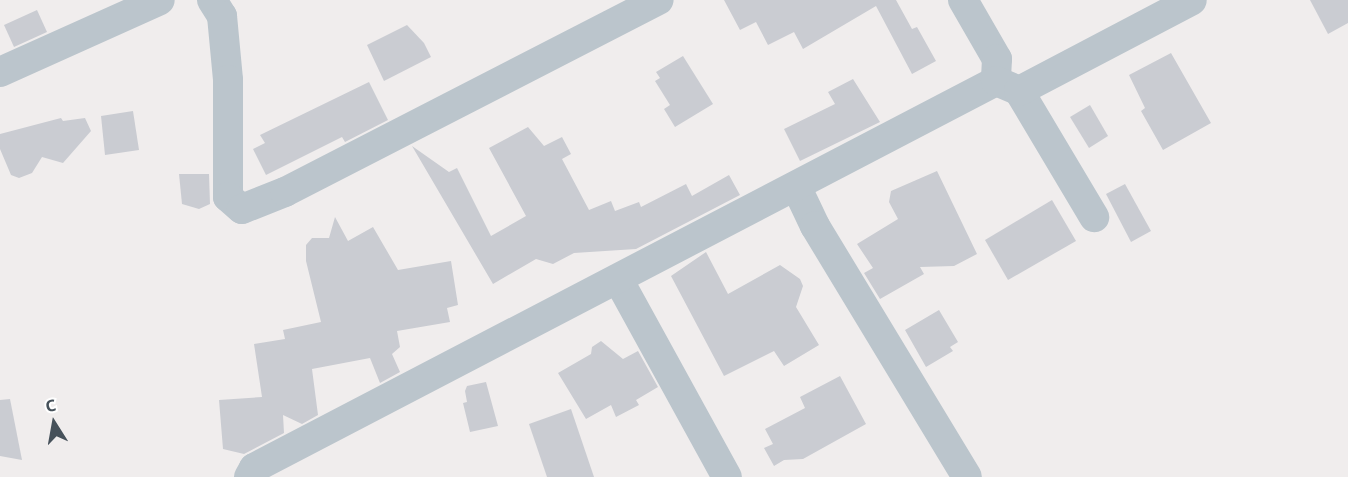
<!DOCTYPE html>
<html>
<head>
<meta charset="utf-8">
<style>
  body { margin:0 }
  #map { position:relative; width:1348px; height:477px; overflow:hidden; background:#f0eded; font-family:"Noto Sans",sans-serif }
  div>[style] { position:absolute }
  .building>* { inset:0; background:#caccd2 }
  .minor>* { height:30px; margin:-15px; padding:0 15px; transform-origin:15px; border-radius:15px; background:#bbc5cc }
  span { translate:-50% -50%; white-space:nowrap; text-align:center; line-height:1.15; -webkit-text-stroke:5px #fff; paint-order:stroke }
  .north { position:absolute; left:24px; top:393px; width:60px; height:60px; -webkit-text-stroke:4px #fff; paint-order:stroke; rotate:349deg; font-size:16px; font-weight:700; line-height:24px; text-align:center; color:#46515a }
  .north::after { content:''; display:block; margin:auto; width:21px; height:27px; background:#46515a; clip-path:polygon(50% 0,100% 100%,50% 72%,0 100%) }
</style>
</head>
<body>
<div id="map">
  <div class="building">
    <div style="clip-path:polygon(724px 0,896px 0,912px 29px,917px 27px,936px 61px,912px 74px,876px 6px,803px 49px,794px 32px,768px 45px,756px 22px,740px 30px)"></div>
    <div style="clip-path:polygon(1310px 0,1348px 0,1348px 23px,1328px 34px)"></div>
    <div style="clip-path:polygon(37px 10px,47px 32px,14px 47px,4px 25px)"></div>
    <div style="clip-path:polygon(407px 25px,424px 43px,431px 57px,384px 81px,367px 45px)"></div>
    <div style="clip-path:polygon(1171px 53px,1211px 123px,1163px 150px,1141px 111px,1145px 108px,1129px 75px)"></div>
    <div style="clip-path:polygon(683px 56px,713px 104px,675px 127px,664px 109px,670px 105px,655px 81px,660px 78px,656px 72px)"></div>
    <div style="clip-path:polygon(853px 79px,880px 122px,800px 161px,784px 129px,835px 104px,828px 92px)"></div>
    <div style="clip-path:polygon(369px 82px,388px 120px,345px 142px,342px 137px,266px 175px,253px 149px,265px 143px,260px 135px)"></div>
    <div style="clip-path:polygon(1090px 105px,1108px 136px,1089px 148px,1070px 117px)"></div>
    <div style="clip-path:polygon(133px 111px,139px 150px,105px 155px,101px 116px)"></div>
    <div style="clip-path:polygon(61px 118px,63px 121px,85px 118px,91px 131px,63px 163px,42px 157px,32px 173px,19px 178px,11px 175px,0 149px,0 134px)"></div>
    <div style="clip-path:polygon(528px 127px,544px 146px,562px 137px,571px 154px,562px 159px,589px 210px,611px 201px,615px 211px,639px 202px,641px 207px,686px 184px,692px 196px,729px 175px,740px 195px,636px 249px,574px 253px,553px 264px,536px 259px,493px 284px,412px 146px,449px 172px,457px 168px,491px 236px,526px 216px,489px 148px)"></div>
    <div style="clip-path:polygon(937px 171px,977px 254px,954px 266px,920px 267px,924px 274px,880px 299px,864px 273px,873px 268px,857px 244px,898px 219px,889px 202px,891px 191px)"></div>
    <div style="clip-path:polygon(179px 174px,209px 174px,210px 204px,199px 209px,182px 204px)"></div>
    <div style="clip-path:polygon(1125px 184px,1151px 231px,1131px 242px,1106px 194px)"></div>
    <div style="clip-path:polygon(1052px 200px,1076px 241px,1008px 280px,985px 240px)"></div>
    <div style="clip-path:polygon(335px 217px,348px 241px,373px 227px,398px 270px,451px 261px,458px 305px,447px 308px,450px 322px,397px 331px,400px 347px,392px 354px,400px 372px,380px 383px,370px 358px,312px 369px,318px 415px,302px 424px,283px 415px,284px 433px,244px 454px,223px 449px,219px 400px,262px 397px,254px 344px,285px 339px,283px 330px,321px 322px,306px 261px,306px 245px,312px 238px,329px 238px)"></div>
    <div style="clip-path:polygon(706px 252px,728px 294px,780px 265px,800px 279px,803px 286px,796px 307px,819px 345px,784px 366px,774px 351px,724px 376px,671px 276px)"></div>
    <div style="clip-path:polygon(939px 310px,958px 342px,950px 347px,953px 351px,926px 367px,905px 330px)"></div>
    <div style="clip-path:polygon(601px 341px,623px 359px,638px 351px,658px 387px,636px 400px,639px 405px,616px 417px,611px 405px,586px 419px,558px 373px,591px 354px,592px 347px)"></div>
    <div style="clip-path:polygon(840px 376px,866px 424px,803px 459px,784px 460px,774px 466px,764px 448px,773px 444px,765px 429px,805px 408px,800px 397px)"></div>
    <div style="clip-path:polygon(486px 382px,498px 426px,470px 432px,463px 403px,467px 402px,465px 391px,467px 386px)"></div>
    <div style="clip-path:polygon(10px 399px,22px 460px,0 456px,0 400px)"></div>
    <div style="clip-path:polygon(571px 409px,594px 477px,547px 477px,529px 424px)"></div>
  </div>
  <div class="minor">
    <div style="left:212px;top:0;width:19px;rotate:58deg"></div>
    <div style="left:222px;top:16px;width:64px;rotate:84.6deg"></div>
    <div style="left:228px;top:80px;width:117px;rotate:90deg"></div>
    <div style="left:228px;top:197px;width:18px;rotate:41deg"></div>
    <div style="left:242px;top:209px;width:46px;rotate:-21.6deg"></div>
    <div style="left:285px;top:192px;width:420px;rotate:-27.2deg"></div>
    <div style="left:963px;top:0;width:68px;rotate:60deg"></div>
    <div style="left:997px;top:59px;width:22px;rotate:93deg"></div>
    <div style="left:0;top:72px;width:175px;rotate:-24.2deg"></div>
    <div style="left:1019px;top:91px;width:147px;rotate:59.2deg"></div>
    <div style="left:796px;top:186px;width:44px;rotate:64.6deg"></div>
    <div style="left:815px;top:226px;width:293px;rotate:58.8deg"></div>
    <div style="left:618px;top:279px;width:226px;rotate:61.2deg"></div>
    <div style="left:249px;top:477px;width:10px;rotate:-61deg"></div>
    <div style="left:254px;top:468px;width:837px;rotate:-27.54deg"></div>
    <div style="left:996px;top:81px;width:25px;rotate:23deg"></div>
    <div style="left:1019px;top:91px;width:195px;rotate:-27.7deg"></div>
  </div>
  <div class="north">С</div>
</div>
</body>
</html>
